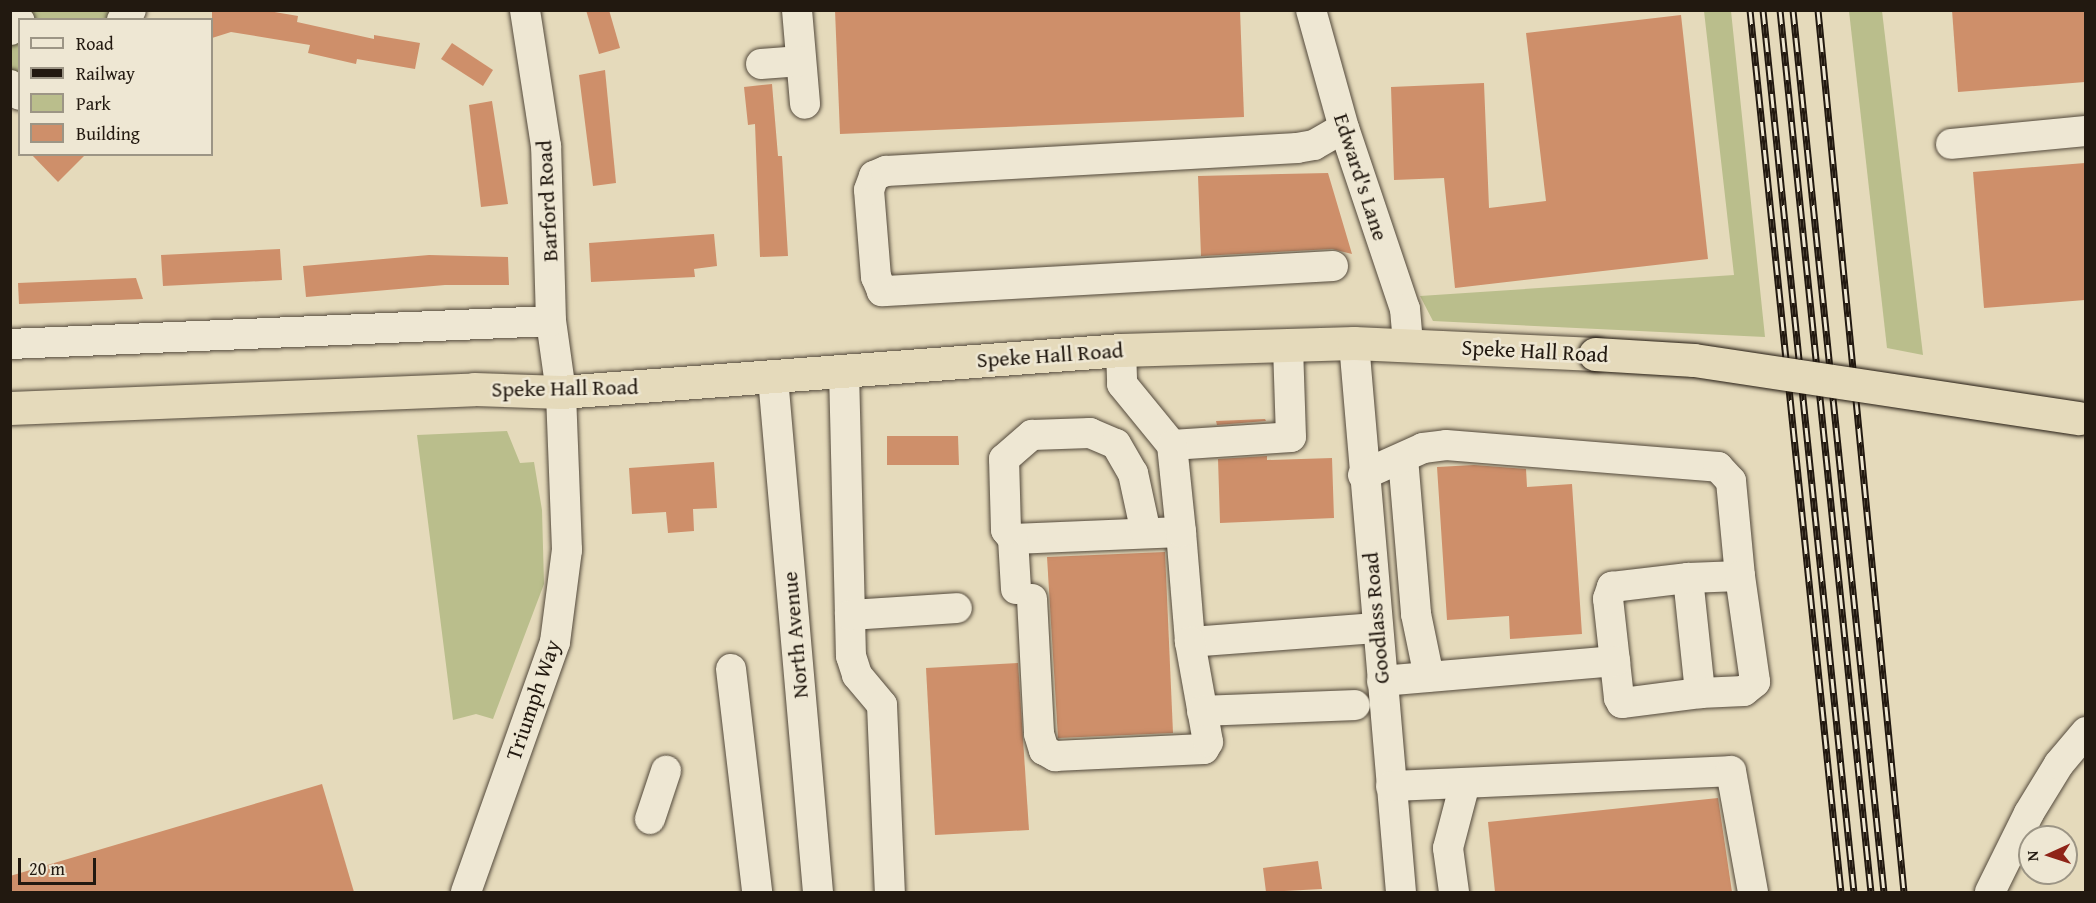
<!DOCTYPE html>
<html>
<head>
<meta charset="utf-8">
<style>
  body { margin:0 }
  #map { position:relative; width:2096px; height:903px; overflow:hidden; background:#e5dabb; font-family:"Gentium Book Plus",serif }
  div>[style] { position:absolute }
  .green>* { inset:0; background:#babe8c }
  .building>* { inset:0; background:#ce8f6a }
  .roads { filter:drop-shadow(0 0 2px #53493b) drop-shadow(0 0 2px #53493b) }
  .minor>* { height:30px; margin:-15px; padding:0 15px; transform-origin:15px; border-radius:15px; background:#eee7d3 }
  .highway>* { height:33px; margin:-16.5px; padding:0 16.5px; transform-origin:16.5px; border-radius:16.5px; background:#e5dabb }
  .rail>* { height:7px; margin-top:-3.5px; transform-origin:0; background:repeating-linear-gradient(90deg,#eee7d3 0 14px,#221910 0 28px); box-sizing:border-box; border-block:2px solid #221910 }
  .bridges { filter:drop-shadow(0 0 2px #221910) drop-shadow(0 0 2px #221910) }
  .highway-bridge>* { height:33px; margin:-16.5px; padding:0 16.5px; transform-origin:16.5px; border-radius:16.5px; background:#e5dabb }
  span { translate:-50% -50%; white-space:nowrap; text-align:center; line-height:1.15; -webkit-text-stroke:5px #eee7d3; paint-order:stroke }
  .street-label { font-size:22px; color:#221910 }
  .frame { position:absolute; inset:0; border:12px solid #221910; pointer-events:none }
  .legend { position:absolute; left:18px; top:18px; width:195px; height:138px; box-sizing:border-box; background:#eee7d3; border:2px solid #9c9585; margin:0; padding:8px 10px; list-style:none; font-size:18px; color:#221910 }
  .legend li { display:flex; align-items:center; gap:12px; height:30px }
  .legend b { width:30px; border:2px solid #9c9585 }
  .north { position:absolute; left:2018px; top:825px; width:60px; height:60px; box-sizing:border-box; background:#eee7d3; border:2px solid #9c9585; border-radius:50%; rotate:267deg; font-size:16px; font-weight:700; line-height:24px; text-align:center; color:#221910 }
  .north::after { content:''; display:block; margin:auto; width:21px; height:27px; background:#8f2418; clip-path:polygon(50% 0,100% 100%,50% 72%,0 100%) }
  .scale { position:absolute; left:18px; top:858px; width:78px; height:27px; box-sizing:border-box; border:3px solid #221910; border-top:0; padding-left:8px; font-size:18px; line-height:21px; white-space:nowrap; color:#221910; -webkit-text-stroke:4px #eee7d3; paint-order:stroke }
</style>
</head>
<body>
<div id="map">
  <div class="green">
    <div style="clip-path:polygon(30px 11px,131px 11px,122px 19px,21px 20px)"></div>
    <div style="clip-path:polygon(1704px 11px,1731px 11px,1765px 337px,1433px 321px,1420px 296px,1734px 275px)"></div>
    <div style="clip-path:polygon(1849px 11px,1882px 11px,1923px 355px,1887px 348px)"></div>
    <div style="clip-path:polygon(19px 21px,19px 95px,11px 85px,10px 30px)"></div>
    <div style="clip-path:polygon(507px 431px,520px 463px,534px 462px,542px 510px,544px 584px,493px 719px,476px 714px,453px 720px,417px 435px)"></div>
  </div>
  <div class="building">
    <div style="clip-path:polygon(212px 10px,263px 10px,298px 16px,297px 22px,374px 39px,374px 35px,420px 43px,415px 69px,357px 59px,356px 64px,308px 53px,310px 45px,231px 32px,212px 38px)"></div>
    <div style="clip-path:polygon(586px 10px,609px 10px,620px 48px,599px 54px)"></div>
    <div style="clip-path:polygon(835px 10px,1240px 10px,1244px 117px,840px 134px)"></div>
    <div style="clip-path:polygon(1952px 10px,2085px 10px,2085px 82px,1958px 92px)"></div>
    <div style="clip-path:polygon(1681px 15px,1708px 259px,1455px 288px,1444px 178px,1394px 180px,1391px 87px,1484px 83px,1489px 208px,1546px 201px,1526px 33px)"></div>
    <div style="clip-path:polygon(452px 43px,493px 70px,483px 86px,441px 59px)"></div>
    <div style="clip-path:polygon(605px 70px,616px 183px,593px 186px,579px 75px)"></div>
    <div style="clip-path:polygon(772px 84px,778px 156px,782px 156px,788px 256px,760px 257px,755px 124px,748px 125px,744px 87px)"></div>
    <div style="clip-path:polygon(492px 101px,508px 204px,481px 207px,469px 105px)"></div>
    <div style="clip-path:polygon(31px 154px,86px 154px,58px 182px)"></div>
    <div style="clip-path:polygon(2085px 163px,2085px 300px,1984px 308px,1973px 172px)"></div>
    <div style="clip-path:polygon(1328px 173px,1352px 254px,1332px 249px,1201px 256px,1198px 176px)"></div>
    <div style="clip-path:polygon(714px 234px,717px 266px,694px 269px,695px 277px,591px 282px,589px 243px)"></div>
    <div style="clip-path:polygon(280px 249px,282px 280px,163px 286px,161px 255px)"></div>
    <div style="clip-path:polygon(429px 255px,508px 257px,509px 285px,445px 285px,306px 297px,303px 266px)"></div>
    <div style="clip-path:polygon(136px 278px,143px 299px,19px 304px,18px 283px)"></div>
    <div style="clip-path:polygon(1265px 419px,1266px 421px,1217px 425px,1216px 421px)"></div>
    <div style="clip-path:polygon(887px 436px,958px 436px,959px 465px,887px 465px)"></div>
    <div style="clip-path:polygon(1267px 456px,1267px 460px,1332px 458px,1334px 518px,1220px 523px,1218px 459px)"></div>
    <div style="clip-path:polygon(714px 462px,717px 508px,693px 509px,694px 531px,668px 533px,666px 512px,632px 514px,629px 468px)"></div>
    <div style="clip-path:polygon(1474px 465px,1526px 469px,1527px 487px,1572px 484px,1582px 634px,1510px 639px,1509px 616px,1447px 620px,1437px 467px)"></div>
    <div style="clip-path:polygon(1165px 552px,1173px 733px,1058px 738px,1047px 557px)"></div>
    <div style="clip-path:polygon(1018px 663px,1029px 830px,935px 835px,926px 668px)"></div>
    <div style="clip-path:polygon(322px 784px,354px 892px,10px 892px,10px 876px)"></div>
    <div style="clip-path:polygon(1718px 798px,1732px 892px,1495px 892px,1488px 822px)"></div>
    <div style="clip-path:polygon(1318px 861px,1322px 889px,1266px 892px,1263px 868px)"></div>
  </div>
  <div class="roads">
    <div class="minor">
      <div style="left:797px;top:10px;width:94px;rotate:85.1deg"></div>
      <div style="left:1311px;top:10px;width:123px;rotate:74.4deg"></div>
      <div style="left:1344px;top:128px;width:191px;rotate:71.4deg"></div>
      <div style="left:1405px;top:309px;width:35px;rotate:85deg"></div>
      <div style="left:122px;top:20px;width:13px;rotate:-48deg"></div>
      <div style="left:10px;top:30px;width:13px;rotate:-42deg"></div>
      <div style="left:761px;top:64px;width:40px;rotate:-4.3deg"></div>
      <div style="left:10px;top:85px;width:14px;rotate:45deg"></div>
      <div style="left:1951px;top:144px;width:136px;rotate:-5.5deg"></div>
      <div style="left:1333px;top:266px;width:452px;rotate:176.8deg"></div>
      <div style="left:882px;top:291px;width:15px;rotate:-113deg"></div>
      <div style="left:876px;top:277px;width:87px;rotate:-94.6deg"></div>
      <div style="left:869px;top:190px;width:15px;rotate:-70deg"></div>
      <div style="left:874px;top:176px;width:13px;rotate:-23deg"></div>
      <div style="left:886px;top:171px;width:412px;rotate:-3.2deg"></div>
      <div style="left:1297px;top:148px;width:17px;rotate:-10deg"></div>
      <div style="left:1314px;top:145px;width:34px;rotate:-30deg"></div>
      <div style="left:1354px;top:343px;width:551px;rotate:85.11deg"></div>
      <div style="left:10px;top:344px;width:541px;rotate:-2.43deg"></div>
      <div style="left:1121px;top:350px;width:34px;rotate:88deg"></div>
      <div style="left:1122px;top:384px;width:79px;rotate:50.7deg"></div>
      <div style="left:1172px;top:445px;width:119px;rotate:-3.8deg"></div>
      <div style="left:1291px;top:437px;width:91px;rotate:-91.9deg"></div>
      <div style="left:844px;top:371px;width:285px;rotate:88.6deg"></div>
      <div style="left:851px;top:656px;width:20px;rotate:72deg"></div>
      <div style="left:857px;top:675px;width:39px;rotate:50deg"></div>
      <div style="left:882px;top:705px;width:187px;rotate:87.6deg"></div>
      <div style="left:773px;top:378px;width:516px;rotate:85deg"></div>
      <div style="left:1403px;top:458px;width:157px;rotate:85.2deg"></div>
      <div style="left:1416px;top:614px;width:64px;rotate:78.3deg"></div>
      <div style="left:1363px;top:475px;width:66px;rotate:-24.2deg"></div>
      <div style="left:1423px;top:448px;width:23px;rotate:-7deg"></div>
      <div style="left:1446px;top:445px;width:273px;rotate:4.6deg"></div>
      <div style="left:1718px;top:467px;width:19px;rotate:47deg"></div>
      <div style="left:1731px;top:481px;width:95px;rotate:84.6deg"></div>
      <div style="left:1181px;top:532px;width:110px;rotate:85.3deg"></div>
      <div style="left:1190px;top:642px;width:188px;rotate:-4.3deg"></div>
      <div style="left:1013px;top:539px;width:168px;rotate:-2.4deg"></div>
      <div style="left:1181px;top:532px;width:87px;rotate:-95.9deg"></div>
      <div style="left:1688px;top:578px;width:116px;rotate:84deg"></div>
      <div style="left:1700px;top:693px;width:79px;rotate:172.7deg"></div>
      <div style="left:1622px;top:703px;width:6px;rotate:-121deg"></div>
      <div style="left:1619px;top:698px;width:100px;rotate:-96.3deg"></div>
      <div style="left:1608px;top:599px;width:13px;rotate:-72deg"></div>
      <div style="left:1612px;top:587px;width:77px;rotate:-6.8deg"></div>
      <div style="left:1688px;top:578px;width:52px;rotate:-2.2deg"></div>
      <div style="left:1740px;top:576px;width:107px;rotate:81.9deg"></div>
      <div style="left:1755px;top:682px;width:14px;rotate:141deg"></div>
      <div style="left:1744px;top:691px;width:44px;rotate:177.4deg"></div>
      <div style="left:1016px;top:589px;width:50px;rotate:-93.4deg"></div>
      <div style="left:1013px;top:539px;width:11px;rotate:-128deg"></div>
      <div style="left:1006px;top:530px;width:71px;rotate:-91.6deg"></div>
      <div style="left:1004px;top:459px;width:37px;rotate:-41deg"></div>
      <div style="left:1032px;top:435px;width:58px;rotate:-2deg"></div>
      <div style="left:1090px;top:433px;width:28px;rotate:23deg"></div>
      <div style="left:1116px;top:444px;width:34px;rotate:60deg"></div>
      <div style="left:1133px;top:473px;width:61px;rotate:77.8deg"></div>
      <div style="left:1032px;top:599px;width:135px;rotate:87deg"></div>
      <div style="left:1039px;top:734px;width:17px;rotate:73deg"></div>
      <div style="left:1044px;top:750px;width:13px;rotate:29deg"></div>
      <div style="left:1055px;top:756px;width:149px;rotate:-2.7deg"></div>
      <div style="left:1204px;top:749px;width:8px;rotate:-60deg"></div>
      <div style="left:1208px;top:742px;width:102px;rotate:-100.2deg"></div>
      <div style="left:850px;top:615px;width:107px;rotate:-3.7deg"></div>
      <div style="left:731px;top:669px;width:225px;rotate:83.3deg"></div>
      <div style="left:1382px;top:681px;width:234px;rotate:-4.9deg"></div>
      <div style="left:1202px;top:711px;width:153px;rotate:-2.2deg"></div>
      <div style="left:1391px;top:786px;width:340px;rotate:-2.5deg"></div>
      <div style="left:1731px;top:771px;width:123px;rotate:79.7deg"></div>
      <div style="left:650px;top:819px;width:51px;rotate:-71.6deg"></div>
      <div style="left:466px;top:892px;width:265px;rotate:-70.4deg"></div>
      <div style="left:555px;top:642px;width:93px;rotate:-82.6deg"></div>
      <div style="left:567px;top:550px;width:158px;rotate:-92.2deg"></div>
      <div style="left:561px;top:392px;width:72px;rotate:-98deg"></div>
      <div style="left:551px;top:321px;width:175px;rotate:-91.6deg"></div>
      <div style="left:546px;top:146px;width:138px;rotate:-98.8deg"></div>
      <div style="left:1454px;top:892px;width:44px;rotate:-97.8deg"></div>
      <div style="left:1448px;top:848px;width:67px;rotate:-75.3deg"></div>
      <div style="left:1990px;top:892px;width:88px;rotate:-63.7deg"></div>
      <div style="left:2029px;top:813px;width:57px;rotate:-58.5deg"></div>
      <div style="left:2059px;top:764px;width:42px;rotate:-49.8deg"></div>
    </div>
    <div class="highway">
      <div style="left:10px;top:408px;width:464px;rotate:-2.3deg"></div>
      <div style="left:474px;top:389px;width:87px;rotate:2deg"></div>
      <div style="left:561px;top:392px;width:562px;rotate:-4.29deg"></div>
      <div style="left:1121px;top:350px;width:233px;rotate:-1.7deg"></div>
      <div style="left:1354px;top:343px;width:241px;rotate:2.6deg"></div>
    </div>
  </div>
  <div class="rail">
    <div style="left:1750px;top:10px;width:887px;rotate:84.11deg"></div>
    <div style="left:1763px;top:10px;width:887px;rotate:84.11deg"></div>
    <div style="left:1780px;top:10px;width:887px;rotate:84.11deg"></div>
    <div style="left:1793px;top:10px;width:887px;rotate:84.11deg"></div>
    <div style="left:1818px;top:10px;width:886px;rotate:84.43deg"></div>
  </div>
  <div class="bridges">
    <div class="highway-bridge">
      <div style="left:1595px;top:354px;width:99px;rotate:3.5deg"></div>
      <div style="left:1694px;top:360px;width:389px;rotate:8.6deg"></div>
    </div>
  </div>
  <div class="street-label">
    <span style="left:1361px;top:177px;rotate:72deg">Edward's Lane</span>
    <span style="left:547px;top:201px;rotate:-93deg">Barford Road</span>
    <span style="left:1535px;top:351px;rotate:3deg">Speke Hall Road</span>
    <span style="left:1050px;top:355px;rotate:-4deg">Speke Hall Road</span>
    <span style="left:565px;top:388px;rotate:-1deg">Speke Hall Road</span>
    <span style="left:1376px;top:618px;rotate:-95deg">Goodlass Road</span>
    <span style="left:795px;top:635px;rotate:-95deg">North Avenue</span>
    <span style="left:533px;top:700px;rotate:-71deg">Triumph Way</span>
  </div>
  <div class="frame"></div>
  <ul class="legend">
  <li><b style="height:8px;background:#eee7d3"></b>Road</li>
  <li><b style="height:8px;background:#221910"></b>Railway</li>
  <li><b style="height:16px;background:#babe8c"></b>Park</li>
  <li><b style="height:16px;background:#ce8f6a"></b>Building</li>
  </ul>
  <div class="north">N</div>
  <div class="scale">20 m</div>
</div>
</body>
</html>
